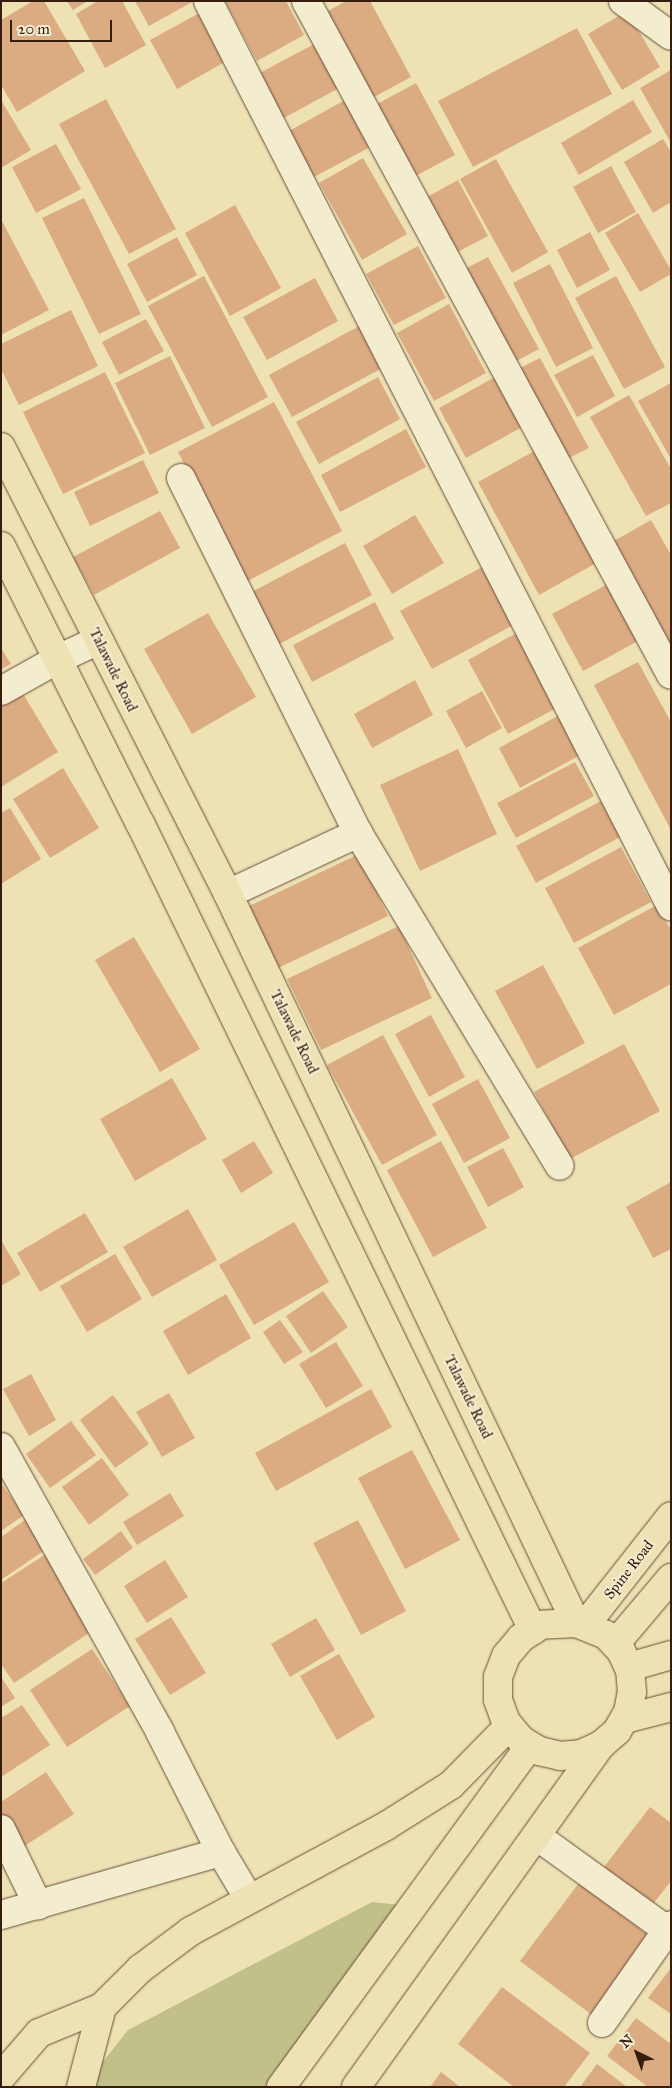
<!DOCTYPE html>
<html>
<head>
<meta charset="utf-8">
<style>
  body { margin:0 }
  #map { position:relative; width:672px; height:2088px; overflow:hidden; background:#eee2b5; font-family:"IM FELL Great Primer",serif }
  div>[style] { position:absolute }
  .green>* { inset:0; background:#c1c088 }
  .building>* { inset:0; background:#dbab82 }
  .roads { filter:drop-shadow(0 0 1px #654e39) drop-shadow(0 0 1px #654e39) }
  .street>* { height:28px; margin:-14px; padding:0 14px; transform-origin:14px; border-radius:14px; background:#f4eccf }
  .secondary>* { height:28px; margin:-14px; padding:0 14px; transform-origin:14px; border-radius:14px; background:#f4eccf }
  .primary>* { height:28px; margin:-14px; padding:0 14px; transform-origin:14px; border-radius:14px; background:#eee2b5 }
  span { translate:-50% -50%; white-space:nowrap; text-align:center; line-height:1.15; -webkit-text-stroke:4px #f4eccf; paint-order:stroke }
  .street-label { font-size:15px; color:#371d10 }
  .frame { position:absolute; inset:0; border:2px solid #371d10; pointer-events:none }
  .north { position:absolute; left:612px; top:2028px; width:50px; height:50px; -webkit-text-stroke:4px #f4eccf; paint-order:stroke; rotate:318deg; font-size:14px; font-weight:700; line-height:20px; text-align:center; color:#371d10 }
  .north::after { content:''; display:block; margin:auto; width:18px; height:22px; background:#371d10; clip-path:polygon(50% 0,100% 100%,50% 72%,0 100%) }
  .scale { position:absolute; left:10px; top:20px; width:102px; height:22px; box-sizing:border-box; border:2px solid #371d10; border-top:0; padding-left:6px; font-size:15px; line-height:18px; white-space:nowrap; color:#371d10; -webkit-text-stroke:4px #f4eccf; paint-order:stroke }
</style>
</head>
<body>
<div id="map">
  <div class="green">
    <div style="clip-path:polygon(372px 1902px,401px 1905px,285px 2087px,83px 2087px,128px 2030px)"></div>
  </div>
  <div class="building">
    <div style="clip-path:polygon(33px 1px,44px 1px,85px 71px,17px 112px,1px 85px,1px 20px)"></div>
    <div style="clip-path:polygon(67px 1px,88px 1px,73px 10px)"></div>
    <div style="clip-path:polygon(98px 1px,122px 1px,146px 45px,105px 68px,76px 14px)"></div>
    <div style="clip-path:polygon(135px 1px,194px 1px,149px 26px)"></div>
    <div style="clip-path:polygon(225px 1px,286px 1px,304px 35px,257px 61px)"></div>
    <div style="clip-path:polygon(346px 1px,370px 1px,411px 77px,363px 103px,317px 17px)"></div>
    <div style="clip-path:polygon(203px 11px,230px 59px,177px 89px,150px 40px)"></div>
    <div style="clip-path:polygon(627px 11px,660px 67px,622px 90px,588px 34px)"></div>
    <div style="clip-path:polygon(577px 28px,612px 94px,473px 167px,438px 101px)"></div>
    <div style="clip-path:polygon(316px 43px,341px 87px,282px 119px,258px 74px)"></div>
    <div style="clip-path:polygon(671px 70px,671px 143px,640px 88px)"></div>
    <div style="clip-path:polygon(416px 83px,455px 155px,404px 182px,366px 110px)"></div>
    <div style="clip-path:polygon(106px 99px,176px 229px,129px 254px,59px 124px)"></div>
    <div style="clip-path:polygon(347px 99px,372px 146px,314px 177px,289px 131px)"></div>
    <div style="clip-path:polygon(1px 100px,31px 150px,1px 168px)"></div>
    <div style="clip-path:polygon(633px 100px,652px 132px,579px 175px,561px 143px)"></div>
    <div style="clip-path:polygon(663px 139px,671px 152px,671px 202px,653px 213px,624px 162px)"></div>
    <div style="clip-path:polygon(56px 144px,81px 189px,36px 213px,12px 167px)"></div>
    <div style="clip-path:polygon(363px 158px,407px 234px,362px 260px,319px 183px)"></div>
    <div style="clip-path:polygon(496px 159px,548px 252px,512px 273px,460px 179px)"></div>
    <div style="clip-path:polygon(611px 166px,636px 212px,598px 233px,573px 187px)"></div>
    <div style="clip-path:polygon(458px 180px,488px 236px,450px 256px,420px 201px)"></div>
    <div style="clip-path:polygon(84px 198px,141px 314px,99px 334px,42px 218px)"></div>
    <div style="clip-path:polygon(235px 205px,281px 288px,230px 316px,185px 233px)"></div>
    <div style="clip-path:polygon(638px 213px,671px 270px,671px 274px,640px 292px,605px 233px)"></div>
    <div style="clip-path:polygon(1px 219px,49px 310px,1px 335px)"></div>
    <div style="clip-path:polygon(590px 232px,610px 270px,577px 288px,557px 250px)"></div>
    <div style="clip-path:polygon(177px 237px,197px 275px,147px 302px,127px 264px)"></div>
    <div style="clip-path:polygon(418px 246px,446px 298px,394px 325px,366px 274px)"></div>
    <div style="clip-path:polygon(488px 257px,539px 349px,507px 366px,459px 272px)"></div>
    <div style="clip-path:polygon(550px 264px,593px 348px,556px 367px,513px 283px)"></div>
    <div style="clip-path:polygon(204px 276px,268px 397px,212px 427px,148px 306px)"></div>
    <div style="clip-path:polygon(616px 276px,665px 367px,624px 389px,575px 298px)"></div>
    <div style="clip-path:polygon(315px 278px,338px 321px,267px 360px,243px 317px)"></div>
    <div style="clip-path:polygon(449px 304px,486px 373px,434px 401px,397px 333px)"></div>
    <div style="clip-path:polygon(71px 310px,98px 366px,19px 405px,1px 369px,1px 344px)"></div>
    <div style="clip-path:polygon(146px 319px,164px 351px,119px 375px,102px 342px)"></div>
    <div style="clip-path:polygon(361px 325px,384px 367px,292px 417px,269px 375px)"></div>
    <div style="clip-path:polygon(593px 355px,615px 396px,577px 417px,554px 375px)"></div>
    <div style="clip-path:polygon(170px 356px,205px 428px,150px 455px,115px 383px)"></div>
    <div style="clip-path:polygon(540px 358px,589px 448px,561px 462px,514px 371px)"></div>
    <div style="clip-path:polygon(105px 372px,145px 453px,63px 494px,23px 412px)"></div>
    <div style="clip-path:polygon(378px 377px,400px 419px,319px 464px,296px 422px)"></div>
    <div style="clip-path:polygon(495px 377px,522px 427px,466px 458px,439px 408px)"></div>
    <div style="clip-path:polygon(671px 383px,671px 459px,638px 401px)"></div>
    <div style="clip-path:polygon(629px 395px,671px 469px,671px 503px,646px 516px,590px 417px)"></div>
    <div style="clip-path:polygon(274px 402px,342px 531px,246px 582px,178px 452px)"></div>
    <div style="clip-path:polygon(406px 429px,426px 467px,340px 512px,321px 475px)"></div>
    <div style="clip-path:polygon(538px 449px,598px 562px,539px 595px,478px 482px)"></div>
    <div style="clip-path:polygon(143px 460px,159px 493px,90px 526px,74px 492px)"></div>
    <div style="clip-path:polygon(160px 511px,180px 548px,94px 595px,73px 557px)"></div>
    <div style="clip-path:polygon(415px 515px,444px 563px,392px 594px,363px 546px)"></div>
    <div style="clip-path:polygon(651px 520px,671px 555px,671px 659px,607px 545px)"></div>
    <div style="clip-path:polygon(345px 543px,372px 595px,270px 649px,242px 597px)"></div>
    <div style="clip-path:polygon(486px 565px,517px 623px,432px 669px,400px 611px)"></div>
    <div style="clip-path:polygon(608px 584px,638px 641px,583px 671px,552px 614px)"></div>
    <div style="clip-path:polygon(375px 602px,394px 639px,312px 682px,293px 645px)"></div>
    <div style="clip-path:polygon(208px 613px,256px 697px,192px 734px,144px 649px)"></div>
    <div style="clip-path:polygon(520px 631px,560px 706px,508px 734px,468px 660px)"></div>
    <div style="clip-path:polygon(1px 648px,11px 664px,1px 669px)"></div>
    <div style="clip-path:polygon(638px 662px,671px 722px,671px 830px,594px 685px)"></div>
    <div style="clip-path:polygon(415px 680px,433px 715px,372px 748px,354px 714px)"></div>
    <div style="clip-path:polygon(19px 687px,58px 752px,1px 787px,1px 698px)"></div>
    <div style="clip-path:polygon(482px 691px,502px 728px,466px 748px,446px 711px)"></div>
    <div style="clip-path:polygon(563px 713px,584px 753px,520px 788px,499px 748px)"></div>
    <div style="clip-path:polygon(458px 749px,497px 834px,420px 871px,380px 785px)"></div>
    <div style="clip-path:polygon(575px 762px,594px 796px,516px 838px,497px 803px)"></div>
    <div style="clip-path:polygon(63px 768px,99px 828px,50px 858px,13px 799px)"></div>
    <div style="clip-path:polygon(601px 801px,620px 837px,536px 883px,516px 846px)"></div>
    <div style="clip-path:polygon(10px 808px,41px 859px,1px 884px,1px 813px)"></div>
    <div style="clip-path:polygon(621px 847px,651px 902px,574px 943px,545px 888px)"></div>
    <div style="clip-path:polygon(359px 854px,388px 916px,278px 968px,249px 906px)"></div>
    <div style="clip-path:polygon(657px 905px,671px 930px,671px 984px,614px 1015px,578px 948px)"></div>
    <div style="clip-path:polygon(399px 926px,432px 998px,321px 1050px,287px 979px)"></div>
    <div style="clip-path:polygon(134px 937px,200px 1049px,160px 1072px,95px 960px)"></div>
    <div style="clip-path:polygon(543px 965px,585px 1043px,537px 1069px,495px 991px)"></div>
    <div style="clip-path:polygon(431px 1015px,465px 1077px,429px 1097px,395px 1034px)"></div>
    <div style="clip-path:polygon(383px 1035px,437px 1135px,382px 1165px,327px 1065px)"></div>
    <div style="clip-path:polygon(624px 1044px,660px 1111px,570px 1159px,534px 1092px)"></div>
    <div style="clip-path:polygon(172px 1078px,207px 1139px,135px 1181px,100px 1119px)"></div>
    <div style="clip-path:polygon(478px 1079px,510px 1138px,464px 1163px,432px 1104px)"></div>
    <div style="clip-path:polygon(254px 1141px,273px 1173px,241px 1193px,222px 1160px)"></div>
    <div style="clip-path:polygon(441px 1141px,487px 1228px,433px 1257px,387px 1170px)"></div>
    <div style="clip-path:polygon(503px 1148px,524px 1187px,488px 1207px,467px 1167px)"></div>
    <div style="clip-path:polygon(671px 1182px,671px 1249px,653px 1258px,626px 1207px)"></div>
    <div style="clip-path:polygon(188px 1209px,217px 1260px,152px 1297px,123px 1247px)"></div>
    <div style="clip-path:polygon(85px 1213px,108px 1252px,40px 1292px,17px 1253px)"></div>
    <div style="clip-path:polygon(294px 1222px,329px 1282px,254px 1325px,219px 1265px)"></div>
    <div style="clip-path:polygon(1px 1240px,21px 1274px,1px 1286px)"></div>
    <div style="clip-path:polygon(115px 1254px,142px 1299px,87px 1332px,60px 1286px)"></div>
    <div style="clip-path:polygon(323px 1291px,348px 1327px,311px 1353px,286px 1316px)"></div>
    <div style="clip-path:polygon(226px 1294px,251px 1338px,188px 1375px,163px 1331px)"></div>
    <div style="clip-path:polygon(280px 1320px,303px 1352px,284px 1364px,263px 1332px)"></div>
    <div style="clip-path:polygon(336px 1342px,363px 1386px,326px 1408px,299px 1364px)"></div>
    <div style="clip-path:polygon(31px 1374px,56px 1420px,29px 1436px,3px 1389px)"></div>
    <div style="clip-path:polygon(371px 1389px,392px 1427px,276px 1491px,255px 1453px)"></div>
    <div style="clip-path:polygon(169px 1393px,195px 1438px,162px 1457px,136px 1412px)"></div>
    <div style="clip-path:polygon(113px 1395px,149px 1444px,115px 1468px,80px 1420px)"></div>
    <div style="clip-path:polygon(71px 1421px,96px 1455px,50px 1488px,26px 1454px)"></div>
    <div style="clip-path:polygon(412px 1450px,460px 1540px,405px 1569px,358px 1478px)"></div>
    <div style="clip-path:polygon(102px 1458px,129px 1495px,89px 1525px,62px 1487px)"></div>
    <div style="clip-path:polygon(1px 1483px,24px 1515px,1px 1531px)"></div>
    <div style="clip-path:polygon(170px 1493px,184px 1516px,137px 1545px,123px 1522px)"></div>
    <div style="clip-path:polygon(25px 1520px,45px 1550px,1px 1580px,1px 1537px)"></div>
    <div style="clip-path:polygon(358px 1520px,406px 1611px,361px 1635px,313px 1543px)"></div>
    <div style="clip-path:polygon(121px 1531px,133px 1548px,95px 1575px,83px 1559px)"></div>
    <div style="clip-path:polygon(46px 1554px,95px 1629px,14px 1683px,1px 1664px,1px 1583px)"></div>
    <div style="clip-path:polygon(165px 1560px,188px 1597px,147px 1623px,124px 1586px)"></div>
    <div style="clip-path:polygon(171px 1617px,206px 1673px,170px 1695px,135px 1639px)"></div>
    <div style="clip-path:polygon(316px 1618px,335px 1650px,290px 1677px,271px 1644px)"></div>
    <div style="clip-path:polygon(92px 1649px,130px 1706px,67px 1747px,30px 1690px)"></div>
    <div style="clip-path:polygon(339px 1654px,375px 1717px,337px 1740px,300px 1676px)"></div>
    <div style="clip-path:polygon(1px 1677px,15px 1698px,1px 1707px)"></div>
    <div style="clip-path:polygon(22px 1705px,50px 1745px,1px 1777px,1px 1718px)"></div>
    <div style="clip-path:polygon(46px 1772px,74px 1814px,23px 1847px,1px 1814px,1px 1802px)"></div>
    <div style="clip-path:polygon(650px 1807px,671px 1823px,671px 1881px,653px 1904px,604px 1867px)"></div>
    <div style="clip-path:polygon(579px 1883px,651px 1937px,592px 2015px,520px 1961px)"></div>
    <div style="clip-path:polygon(671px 1968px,671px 2014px,648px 1998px)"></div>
    <div style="clip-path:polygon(502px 1987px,590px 2053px,564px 2087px,514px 2087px,458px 2044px)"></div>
    <div style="clip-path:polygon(636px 2018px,671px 2044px,671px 2087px,648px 2087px,607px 2056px)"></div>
    <div style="clip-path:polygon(597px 2064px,627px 2087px,580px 2087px)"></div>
    <div style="clip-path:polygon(441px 2072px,460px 2087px,430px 2087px)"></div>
  </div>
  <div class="roads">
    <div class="street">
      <div style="left:208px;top:1px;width:1017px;rotate:62.91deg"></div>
      <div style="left:306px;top:1px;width:766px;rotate:61.56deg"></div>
      <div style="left:623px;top:1px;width:59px;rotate:36.1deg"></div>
      <div style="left:181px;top:478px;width:397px;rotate:63.5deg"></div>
      <div style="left:358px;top:833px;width:389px;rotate:58.8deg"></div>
      <div style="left:1px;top:691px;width:65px;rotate:-29.3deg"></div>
      <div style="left:58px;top:659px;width:45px;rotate:-24.9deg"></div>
      <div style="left:228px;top:894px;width:144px;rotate:-25.1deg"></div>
      <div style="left:1px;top:1447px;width:326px;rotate:60.8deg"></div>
      <div style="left:160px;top:1732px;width:135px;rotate:63.1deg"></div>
      <div style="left:1px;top:1829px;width:85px;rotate:64deg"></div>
      <div style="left:538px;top:1837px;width:159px;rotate:35.8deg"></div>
      <div style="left:667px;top:1930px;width:6px;rotate:-51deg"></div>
      <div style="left:602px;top:2023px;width:113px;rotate:-55deg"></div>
    </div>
    <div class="secondary">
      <div style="left:1px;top:1915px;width:229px;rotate:-16deg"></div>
      <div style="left:221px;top:1852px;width:55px;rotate:59.2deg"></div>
    </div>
    <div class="primary">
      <div style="left:1px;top:447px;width:501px;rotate:63.08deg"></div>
      <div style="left:228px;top:894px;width:808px;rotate:64.48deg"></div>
      <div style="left:1px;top:546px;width:310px;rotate:63.4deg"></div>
      <div style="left:140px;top:823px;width:898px;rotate:64.03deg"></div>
      <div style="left:586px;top:1624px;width:137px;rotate:-51.8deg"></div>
      <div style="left:615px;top:1644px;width:87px;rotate:-49.7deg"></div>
      <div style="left:629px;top:1667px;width:44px;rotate:-15.9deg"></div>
      <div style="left:625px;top:1719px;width:48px;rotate:-14.6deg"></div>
      <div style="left:1px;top:2077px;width:58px;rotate:-49.2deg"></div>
      <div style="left:39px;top:2033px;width:68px;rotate:-22.4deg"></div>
      <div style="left:81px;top:2087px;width:83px;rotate:-75.3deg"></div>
      <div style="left:102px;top:2007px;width:54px;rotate:-45deg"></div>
      <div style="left:140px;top:1969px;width:64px;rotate:-36.7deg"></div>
      <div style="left:191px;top:1931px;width:221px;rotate:-28.3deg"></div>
      <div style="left:386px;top:1826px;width:77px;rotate:-32.2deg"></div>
      <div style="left:451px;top:1785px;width:83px;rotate:-45.5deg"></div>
      <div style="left:281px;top:2087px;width:422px;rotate:-53.9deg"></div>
      <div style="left:356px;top:2087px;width:421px;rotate:-54.4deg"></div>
      <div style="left:601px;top:1745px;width:21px;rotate:-41deg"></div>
      <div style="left:617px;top:1731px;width:22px;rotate:-60deg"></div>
      <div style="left:628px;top:1712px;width:20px;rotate:-79deg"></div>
      <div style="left:632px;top:1692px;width:22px;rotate:-95deg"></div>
      <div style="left:630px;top:1670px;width:21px;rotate:-115deg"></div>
      <div style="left:621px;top:1651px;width:22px;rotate:-133deg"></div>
      <div style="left:606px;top:1635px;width:32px;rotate:-158deg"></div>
      <div style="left:576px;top:1623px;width:35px;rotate:177deg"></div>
      <div style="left:541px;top:1625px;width:24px;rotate:147deg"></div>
      <div style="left:521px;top:1638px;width:23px;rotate:130deg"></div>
      <div style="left:506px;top:1656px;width:22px;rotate:111deg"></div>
      <div style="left:498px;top:1677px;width:23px;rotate:90deg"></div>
      <div style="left:498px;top:1700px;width:23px;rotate:70deg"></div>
      <div style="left:506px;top:1722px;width:23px;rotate:50deg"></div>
      <div style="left:521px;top:1740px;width:21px;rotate:31deg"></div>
      <div style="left:539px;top:1751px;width:22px;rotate:13deg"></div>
      <div style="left:560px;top:1756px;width:21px;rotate:-5deg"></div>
      <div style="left:581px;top:1754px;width:22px;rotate:-24deg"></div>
    </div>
  </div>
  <div class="street-label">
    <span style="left:113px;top:670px;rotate:64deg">Talawade Road</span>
    <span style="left:294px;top:1032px;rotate:64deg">Talawade Road</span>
    <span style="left:468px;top:1397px;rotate:64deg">Talawade Road</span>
    <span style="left:629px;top:1570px;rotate:-52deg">Spine Road</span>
  </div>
  <div class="frame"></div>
  <div class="north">N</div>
  <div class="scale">20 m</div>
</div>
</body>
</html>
